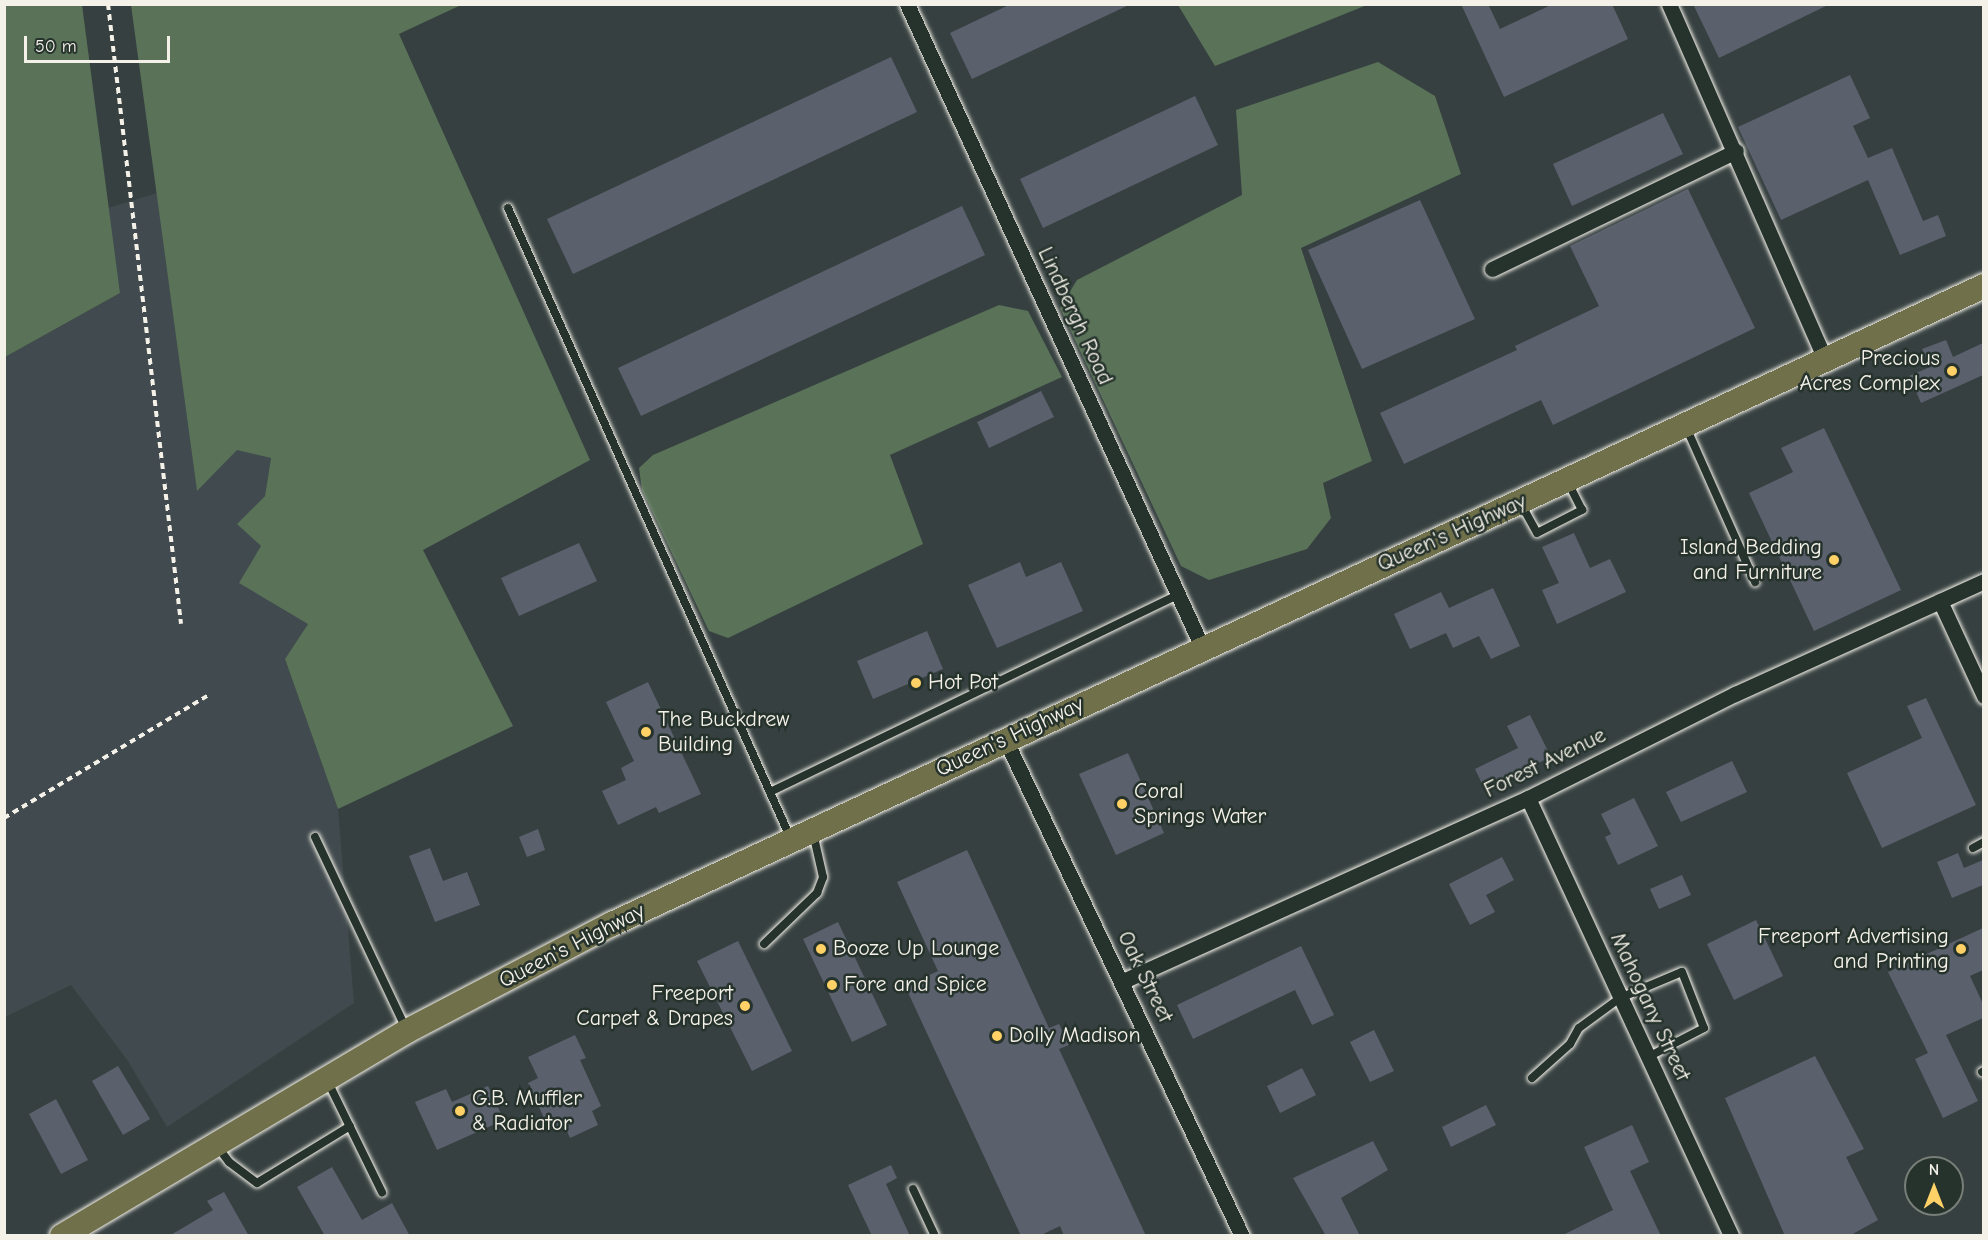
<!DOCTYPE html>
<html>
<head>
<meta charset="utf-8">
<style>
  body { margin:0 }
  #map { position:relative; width:1988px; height:1240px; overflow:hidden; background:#364040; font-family:"Comic Neue",sans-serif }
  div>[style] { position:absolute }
  .built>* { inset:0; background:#414a4e }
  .green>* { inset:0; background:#597258 }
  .building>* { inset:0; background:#5b606d }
  .path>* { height:4px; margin-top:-2px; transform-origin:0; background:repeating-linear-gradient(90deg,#f4f1e8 0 6px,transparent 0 10.5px) }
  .roads { filter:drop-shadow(0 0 2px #f4f1e8) drop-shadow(0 0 2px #f4f1e8) }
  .lane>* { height:8px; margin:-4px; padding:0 4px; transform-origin:4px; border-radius:4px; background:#26332d }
  .street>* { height:15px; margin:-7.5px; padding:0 7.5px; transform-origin:7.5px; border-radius:7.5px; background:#26332d }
  .primary>* { height:24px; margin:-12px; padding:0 12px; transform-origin:12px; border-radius:12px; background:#70704a }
  .dots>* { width:16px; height:16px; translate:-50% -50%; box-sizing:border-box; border:3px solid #26332d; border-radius:50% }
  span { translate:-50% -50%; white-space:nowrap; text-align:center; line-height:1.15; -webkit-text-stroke:5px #26332d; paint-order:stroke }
  .street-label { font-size:22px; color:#f4f1e8 }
  .poi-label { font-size:22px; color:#f4f1e8 }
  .right { translate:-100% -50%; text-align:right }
  .left { translate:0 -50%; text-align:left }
  .frame { position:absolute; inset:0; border:6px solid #f4f1e8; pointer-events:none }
  .north { position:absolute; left:1904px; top:1156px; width:60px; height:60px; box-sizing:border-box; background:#26332d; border:2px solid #787f78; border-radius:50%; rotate:0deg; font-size:16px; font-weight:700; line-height:24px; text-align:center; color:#f4f1e8 }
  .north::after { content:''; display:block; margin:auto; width:21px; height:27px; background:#ffd166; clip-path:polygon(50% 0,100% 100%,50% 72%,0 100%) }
  .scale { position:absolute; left:24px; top:36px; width:146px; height:27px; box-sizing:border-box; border:3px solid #f4f1e8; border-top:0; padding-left:8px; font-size:18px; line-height:21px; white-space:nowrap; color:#f4f1e8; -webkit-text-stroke:4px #26332d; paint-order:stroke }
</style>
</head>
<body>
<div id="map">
  <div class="built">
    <div style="clip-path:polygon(157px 193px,197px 490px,237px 449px,271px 458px,265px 496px,238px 524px,261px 546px,308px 624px,285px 659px,338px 809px,354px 1003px,167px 1127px,128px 1061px,71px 985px,5px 1017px,5px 357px,120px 293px,108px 208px)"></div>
  </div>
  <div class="green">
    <div style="clip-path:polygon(5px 4px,82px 5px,120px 293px,5px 357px)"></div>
    <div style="clip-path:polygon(131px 5px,461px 5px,399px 34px,590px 460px,423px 550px,513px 726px,338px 809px,285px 659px,308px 624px,239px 583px,261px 546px,237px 524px,265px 496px,271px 458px,237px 450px,197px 491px)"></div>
    <div style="clip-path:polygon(1178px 5px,1367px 5px,1215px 66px)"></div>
    <div style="clip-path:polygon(1378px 62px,1435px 96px,1461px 174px,1301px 248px,1372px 461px,1323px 483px,1331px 518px,1307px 549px,1209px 580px,1181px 566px,1060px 308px,1077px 280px,1242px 195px,1236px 110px)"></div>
    <div style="clip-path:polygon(999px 305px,1028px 311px,1062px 377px,890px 455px,923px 544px,728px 638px,709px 631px,642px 490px,639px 468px,653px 455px)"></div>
  </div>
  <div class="building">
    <div style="clip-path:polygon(1011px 4px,1131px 4px,972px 79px,950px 33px)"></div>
    <div style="clip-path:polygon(1461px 4px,1488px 4px,1500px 29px,1553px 4px,1612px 4px,1628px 39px,1504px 97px)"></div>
    <div style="clip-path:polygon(1693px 4px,1830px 4px,1719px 58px)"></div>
    <div style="clip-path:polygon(891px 57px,917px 112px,573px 274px,547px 219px)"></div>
    <div style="clip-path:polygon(1850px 75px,1870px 118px,1853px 126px,1868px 158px,1892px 148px,1923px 221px,1938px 215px,1946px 236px,1900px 255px,1868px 180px,1781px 220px,1738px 127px)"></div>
    <div style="clip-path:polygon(1195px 96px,1218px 145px,1043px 228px,1020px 179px)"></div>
    <div style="clip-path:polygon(1663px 113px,1683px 154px,1572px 206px,1553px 164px)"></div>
    <div style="clip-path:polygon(1688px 189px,1755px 328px,1553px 425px,1541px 400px,1404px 464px,1380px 413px,1517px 350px,1515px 346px,1599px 306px,1570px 246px)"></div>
    <div style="clip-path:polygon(1420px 200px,1475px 319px,1362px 369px,1308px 250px)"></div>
    <div style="clip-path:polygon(962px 206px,985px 255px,641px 416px,618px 368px)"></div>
    <div style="clip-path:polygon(1946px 340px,1953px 357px,1983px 343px,1983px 375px,1921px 403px,1909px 376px,1930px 367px,1922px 349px)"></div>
    <div style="clip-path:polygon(1041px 391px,1054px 417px,989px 448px,977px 422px)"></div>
    <div style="clip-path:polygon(1824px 428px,1901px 590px,1814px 631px,1749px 493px,1793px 472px,1781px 448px)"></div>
    <div style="clip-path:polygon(1574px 533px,1590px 568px,1610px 559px,1626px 592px,1557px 624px,1542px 590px,1559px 583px,1542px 547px)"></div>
    <div style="clip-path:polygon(579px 543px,597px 581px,519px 616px,501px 578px)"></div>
    <div style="clip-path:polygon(1020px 562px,1026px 577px,1061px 562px,1083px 611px,997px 648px,968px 585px)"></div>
    <div style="clip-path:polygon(1493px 588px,1520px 646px,1491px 659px,1479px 636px,1453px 648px,1446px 633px,1410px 649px,1394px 614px,1441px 592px,1449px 608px)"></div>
    <div style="clip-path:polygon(927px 631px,943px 669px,873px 699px,857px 661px)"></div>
    <div style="clip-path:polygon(648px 682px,701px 794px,659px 813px,656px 807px,618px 825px,602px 791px,626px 780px,621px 768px,634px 761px,606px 702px)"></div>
    <div style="clip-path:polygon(1926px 698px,1976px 805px,1882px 848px,1847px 773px,1922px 738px,1907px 706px)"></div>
    <div style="clip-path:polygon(1530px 715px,1551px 757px,1484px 788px,1475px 769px,1518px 748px,1507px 726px)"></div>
    <div style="clip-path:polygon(1128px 753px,1164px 833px,1116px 855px,1079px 774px)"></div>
    <div style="clip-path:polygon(1732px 761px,1747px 792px,1681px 822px,1666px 792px)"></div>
    <div style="clip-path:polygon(1634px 798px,1658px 846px,1618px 865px,1605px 837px,1611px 834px,1601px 814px)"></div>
    <div style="clip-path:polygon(538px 829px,545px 850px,527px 857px,519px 837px)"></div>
    <div style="clip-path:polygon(430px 848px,443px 881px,467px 872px,480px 905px,435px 922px,409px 856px)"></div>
    <div style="clip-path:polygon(967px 850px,1049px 1028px,1059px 1024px,1069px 1045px,1059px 1049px,1146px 1236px,1064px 1236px,1060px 1226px,1039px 1236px,1021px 1236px,905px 986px,938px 971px,897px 882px)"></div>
    <div style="clip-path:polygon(1958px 853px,1964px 868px,1983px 860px,1983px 885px,1952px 898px,1937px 862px)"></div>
    <div style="clip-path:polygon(1502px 857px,1514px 880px,1486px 895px,1495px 912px,1470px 925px,1449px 884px)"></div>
    <div style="clip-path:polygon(1682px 875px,1691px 895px,1659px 909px,1650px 889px)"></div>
    <div style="clip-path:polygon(1756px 920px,1783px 976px,1734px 1000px,1707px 944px)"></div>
    <div style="clip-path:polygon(838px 922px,887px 1025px,852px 1042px,803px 939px)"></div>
    <div style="clip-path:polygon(1983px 928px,1983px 970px,1970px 976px,1983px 1004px,1983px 1018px,1946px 1035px,1978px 1101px,1943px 1118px,1915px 1059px,1928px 1053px,1888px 972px)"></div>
    <div style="clip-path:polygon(738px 941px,792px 1051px,752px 1071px,697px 961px)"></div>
    <div style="clip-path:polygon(1301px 946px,1334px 1015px,1312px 1025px,1295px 990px,1193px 1039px,1177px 1005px)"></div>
    <div style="clip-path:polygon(1374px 1030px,1394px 1071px,1370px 1082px,1350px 1042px)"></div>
    <div style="clip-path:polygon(575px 1035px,586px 1058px,580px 1060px,601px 1106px,592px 1111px,598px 1125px,570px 1138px,564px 1125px,550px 1131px,528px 1083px,538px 1078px,528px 1057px)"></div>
    <div style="clip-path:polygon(1815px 1056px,1864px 1149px,1846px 1157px,1878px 1220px,1849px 1236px,1785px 1236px,1725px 1098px)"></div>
    <div style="clip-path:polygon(118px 1066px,150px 1119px,123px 1135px,92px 1081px)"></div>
    <div style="clip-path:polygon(1302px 1068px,1316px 1095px,1280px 1113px,1267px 1086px)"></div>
    <div style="clip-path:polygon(488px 1086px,504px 1120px,437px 1150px,415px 1102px,446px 1089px,452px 1102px)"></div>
    <div style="clip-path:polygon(56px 1099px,88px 1160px,61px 1174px,29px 1114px)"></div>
    <div style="clip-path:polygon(1486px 1105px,1496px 1125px,1451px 1147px,1442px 1127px)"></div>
    <div style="clip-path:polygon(1632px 1125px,1649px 1162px,1630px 1171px,1661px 1236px,1561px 1236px,1613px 1210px,1584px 1147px)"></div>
    <div style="clip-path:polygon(1373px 1141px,1388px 1170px,1341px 1198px,1360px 1236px,1326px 1236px,1293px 1178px)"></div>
    <div style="clip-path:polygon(891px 1165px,897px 1178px,886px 1184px,910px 1236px,872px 1236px,848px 1185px)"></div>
    <div style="clip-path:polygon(332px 1167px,362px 1220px,392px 1203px,410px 1236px,325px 1236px,297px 1187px)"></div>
    <div style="clip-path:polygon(224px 1192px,249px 1236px,169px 1236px,213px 1210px,207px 1201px)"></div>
  </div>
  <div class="path">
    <div style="left:108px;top:4px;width:624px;rotate:83.28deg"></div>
    <div style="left:4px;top:818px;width:239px;rotate:-31deg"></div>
  </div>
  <div class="roads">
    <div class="lane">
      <div style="left:508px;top:208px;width:689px;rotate:65.85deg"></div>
      <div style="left:1686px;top:427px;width:170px;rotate:66deg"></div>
      <div style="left:1521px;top:504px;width:33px;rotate:61deg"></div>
      <div style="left:1537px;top:533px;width:51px;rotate:-27.1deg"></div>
      <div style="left:1582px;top:510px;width:30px;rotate:-117deg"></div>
      <div style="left:770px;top:792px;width:453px;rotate:-25.8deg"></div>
      <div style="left:315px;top:837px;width:212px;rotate:64.6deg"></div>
      <div style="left:1973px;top:848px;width:13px;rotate:-29deg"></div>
      <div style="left:764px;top:944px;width:74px;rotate:-43.9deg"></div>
      <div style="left:817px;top:893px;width:17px;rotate:-69deg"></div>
      <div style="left:823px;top:877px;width:45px;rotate:-102.8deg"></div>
      <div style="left:1982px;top:1072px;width:2px;rotate:-27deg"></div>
      <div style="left:1532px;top:1078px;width:51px;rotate:-41.8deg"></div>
      <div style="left:1570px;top:1044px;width:18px;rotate:-61deg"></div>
      <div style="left:1579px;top:1028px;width:51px;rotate:-36.2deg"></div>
      <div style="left:1620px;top:998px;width:67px;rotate:-22.8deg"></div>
      <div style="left:1682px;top:972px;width:60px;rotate:68.6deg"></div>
      <div style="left:1704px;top:1028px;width:63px;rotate:152.6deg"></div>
      <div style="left:328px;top:1082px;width:123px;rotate:63.9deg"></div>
      <div style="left:217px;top:1146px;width:20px;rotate:53deg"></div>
      <div style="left:229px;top:1162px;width:35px;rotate:37deg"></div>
      <div style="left:257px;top:1183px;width:109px;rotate:-31.5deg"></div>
      <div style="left:913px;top:1189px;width:52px;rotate:64.9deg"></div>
    </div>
    <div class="street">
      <div style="left:907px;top:4px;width:707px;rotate:65.35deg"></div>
      <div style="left:1669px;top:4px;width:389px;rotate:66.3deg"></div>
      <div style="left:1492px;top:269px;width:271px;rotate:-25.8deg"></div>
      <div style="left:1940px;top:601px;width:105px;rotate:65.1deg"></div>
      <div style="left:1005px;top:739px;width:551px;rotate:64.51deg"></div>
      <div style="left:1528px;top:798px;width:483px;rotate:65.1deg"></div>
      <div style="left:1123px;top:981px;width:444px;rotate:-24.3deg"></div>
      <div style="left:1528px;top:798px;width:232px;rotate:-26.7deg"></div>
      <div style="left:1735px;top:694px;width:273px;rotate:-24.4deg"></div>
    </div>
    <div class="primary">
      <div style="left:62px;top:1236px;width:401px;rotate:-30.7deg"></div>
      <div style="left:407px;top:1031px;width:231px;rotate:-27.6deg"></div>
      <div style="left:612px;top:924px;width:1513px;rotate:-24.94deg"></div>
    </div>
  </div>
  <div class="dots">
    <div style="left:1952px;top:371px;background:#ffd166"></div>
    <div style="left:1834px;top:560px;background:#ffd166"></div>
    <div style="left:916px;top:683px;background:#ffd166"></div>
    <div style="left:646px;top:732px;background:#ffd166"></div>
    <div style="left:1122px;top:804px;background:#ffd166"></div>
    <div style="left:821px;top:949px;background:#ffd166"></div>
    <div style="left:1961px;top:949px;background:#ffd166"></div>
    <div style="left:832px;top:985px;background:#ffd166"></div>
    <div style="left:745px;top:1006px;background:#ffd166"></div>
    <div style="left:997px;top:1036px;background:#ffd166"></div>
    <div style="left:460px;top:1111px;background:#ffd166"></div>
  </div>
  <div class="street-label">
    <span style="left:1075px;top:316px;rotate:65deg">Lindbergh Road</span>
    <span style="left:1452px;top:533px;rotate:-24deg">Queen's Highway</span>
    <span style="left:1010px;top:737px;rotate:-25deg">Queen's Highway</span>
    <span style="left:1545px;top:763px;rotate:-26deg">Forest Avenue</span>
    <span style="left:572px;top:946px;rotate:-27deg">Queen's Highway</span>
    <span style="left:1145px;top:977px;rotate:64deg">Oak Street</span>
    <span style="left:1650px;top:1007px;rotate:65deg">Mahogany Street</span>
  </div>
  <div class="poi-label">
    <span class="right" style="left:1940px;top:371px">Precious<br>Acres Complex</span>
    <span class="right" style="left:1822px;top:560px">Island Bedding<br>and Furniture</span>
    <span class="left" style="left:928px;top:683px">Hot Pot</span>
    <span class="left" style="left:658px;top:732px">The Buckdrew<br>Building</span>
    <span class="left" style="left:1134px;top:804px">Coral<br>Springs Water</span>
    <span class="right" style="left:1949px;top:949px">Freeport Advertising<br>and Printing</span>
    <span class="left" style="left:833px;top:949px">Booze Up Lounge</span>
    <span class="left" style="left:844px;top:985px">Fore and Spice</span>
    <span class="right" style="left:733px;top:1006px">Freeport<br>Carpet &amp; Drapes</span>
    <span class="left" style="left:1009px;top:1036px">Dolly Madison</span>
    <span class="left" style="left:472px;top:1111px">G.B. Muffler<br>&amp; Radiator</span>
  </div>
  <div class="frame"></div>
  <div class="north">N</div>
  <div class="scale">50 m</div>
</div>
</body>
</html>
